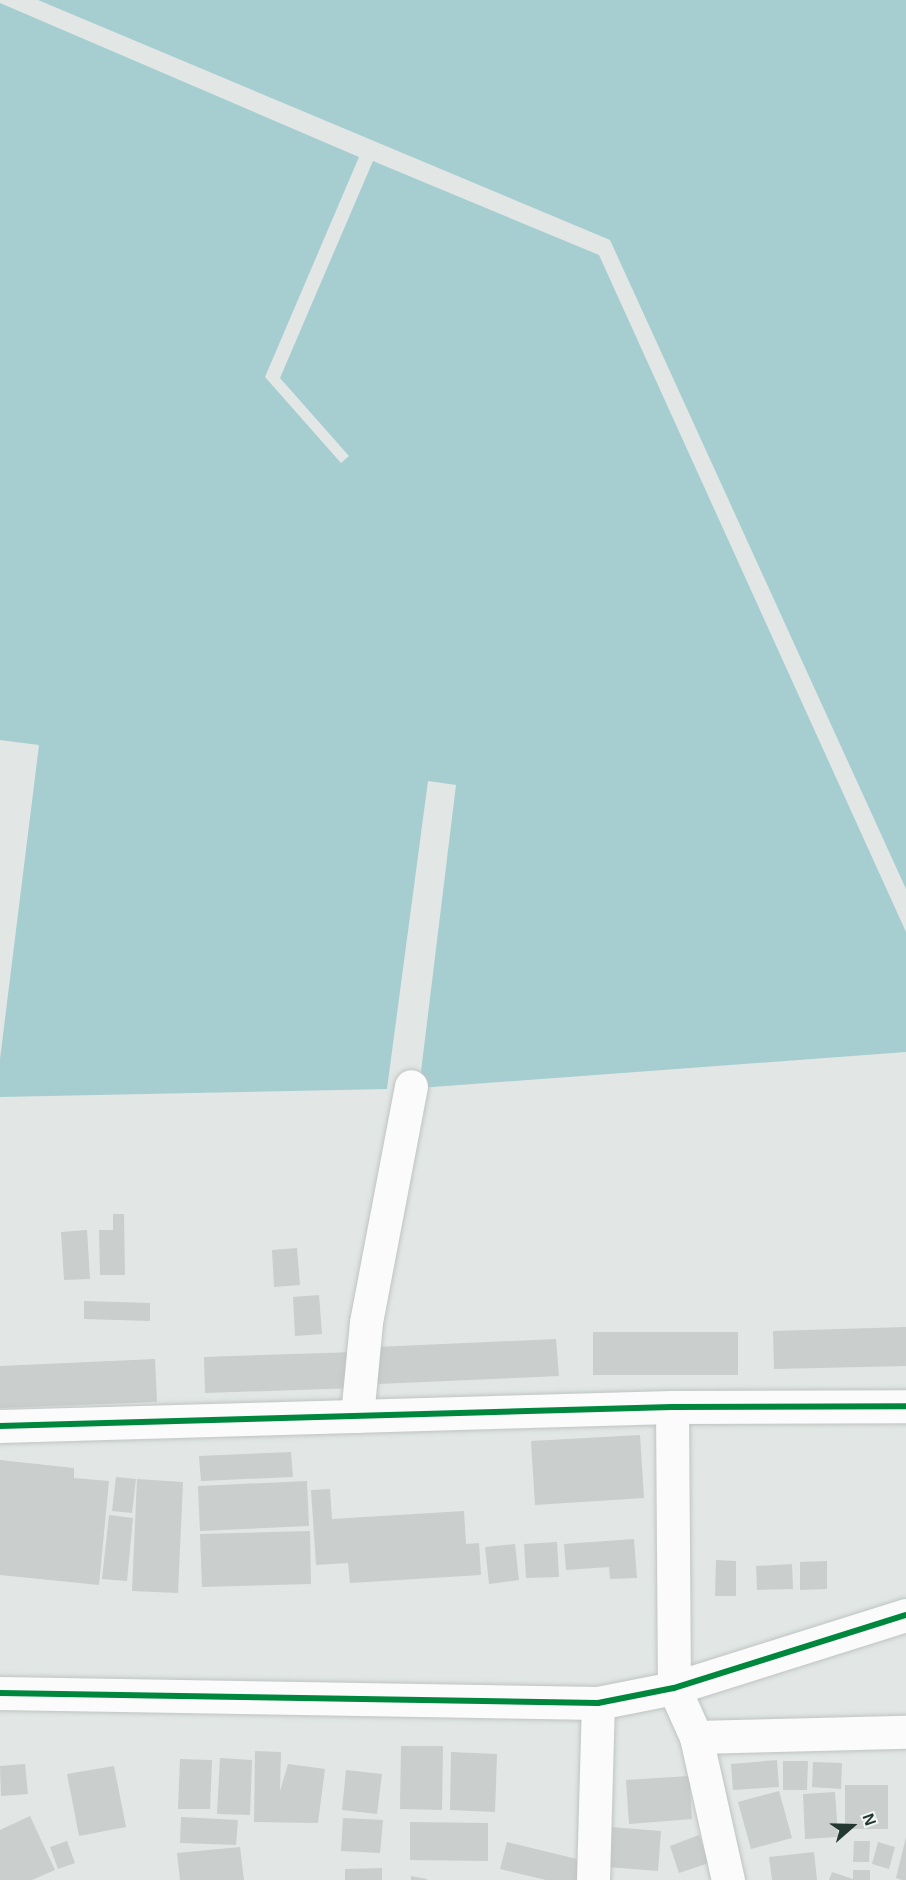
<!DOCTYPE html>
<html>
<head>
<meta charset="utf-8">
<style>
  body { margin:0 }
  #map { position:relative; width:906px; height:1880px; overflow:hidden; background:#e2e7e5; font-family:Helvetica,sans-serif }
  div>[style] { position:absolute }
  .water>* { inset:0; background:#a6ced1 }
  .building>* { inset:0; background:#cacecc }
  .roads { filter:drop-shadow(0 0 2px #bfc4c2) drop-shadow(0 0 2px #bfc4c2) }
  .minor>* { height:33px; margin:-16.5px; padding:0 16.5px; transform-origin:16.5px; border-radius:16.5px; background:#fbfbfb }
  .cycleway>* { height:6px; margin:-3px; padding:0 3px; transform-origin:3px; border-radius:3px; background:#00873e }
  span { translate:-50% -50%; white-space:nowrap; text-align:center; line-height:1.15; -webkit-text-stroke:4.5px #f0f6f3; paint-order:stroke }
  .north { position:absolute; left:822px; top:1796px; width:60px; height:60px; -webkit-text-stroke:4px #f0f6f3; paint-order:stroke; rotate:70deg; font-size:16px; font-weight:700; line-height:24px; text-align:center; color:#233831 }
  .north::after { content:''; display:block; margin:auto; width:21px; height:27px; background:#233831; clip-path:polygon(50% 0,100% 100%,50% 72%,0 100%) }
</style>
</head>
<body>
<div id="map">
  <div class="water">
    <div style="clip-path:polygon(38px 0,906px 0,906px 889px,610px 240px)"></div>
    <div style="clip-path:polygon(0 3px,359px 157px,265px 377px,341px 463px,349px 456px,280px 378px,373px 161px,599px 255px,906px 932px,906px 1052px,419px 1088px,456px 785px,428px 781px,387px 1089px,0 1097px,0 1059px,39px 745px,0 740px)"></div>
  </div>
  <div class="building">
    <div style="clip-path:polygon(113px 1214px,124px 1214px,125px 1275px,100px 1275px,99px 1230px,113px 1230px)"></div>
    <div style="clip-path:polygon(87px 1230px,90px 1279px,64px 1280px,61px 1232px)"></div>
    <div style="clip-path:polygon(297px 1248px,300px 1285px,274px 1287px,272px 1250px)"></div>
    <div style="clip-path:polygon(319px 1295px,322px 1334px,295px 1336px,293px 1297px)"></div>
    <div style="clip-path:polygon(84px 1301px,150px 1303px,150px 1321px,84px 1319px)"></div>
    <div style="clip-path:polygon(906px 1327px,906px 1366px,774px 1369px,773px 1331px)"></div>
    <div style="clip-path:polygon(593px 1332px,738px 1332px,738px 1375px,593px 1375px)"></div>
    <div style="clip-path:polygon(556px 1339px,559px 1376px,378px 1384px,376px 1347px)"></div>
    <div style="clip-path:polygon(355px 1352px,356px 1388px,205px 1393px,204px 1357px)"></div>
    <div style="clip-path:polygon(155px 1359px,157px 1402px,0 1408px,0 1366px)"></div>
    <div style="clip-path:polygon(640px 1435px,644px 1498px,535px 1505px,531px 1441px)"></div>
    <div style="clip-path:polygon(291px 1452px,293px 1477px,201px 1481px,199px 1456px)"></div>
    <div style="clip-path:polygon(0 1460px,74px 1468px,74px 1478px,109px 1481px,99px 1585px,0 1575px)"></div>
    <div style="clip-path:polygon(116px 1477px,136px 1479px,132px 1513px,112px 1511px)"></div>
    <div style="clip-path:polygon(137px 1479px,183px 1482px,178px 1593px,132px 1591px)"></div>
    <div style="clip-path:polygon(307px 1481px,309px 1526px,200px 1531px,198px 1486px)"></div>
    <div style="clip-path:polygon(330px 1489px,332px 1519px,464px 1511px,466px 1544px,479px 1543px,481px 1575px,350px 1583px,348px 1563px,316px 1565px,311px 1490px)"></div>
    <div style="clip-path:polygon(109px 1515px,133px 1518px,127px 1581px,102px 1579px)"></div>
    <div style="clip-path:polygon(310px 1531px,311px 1584px,202px 1587px,200px 1534px)"></div>
    <div style="clip-path:polygon(634px 1539px,637px 1578px,610px 1579px,609px 1567px,566px 1570px,564px 1544px)"></div>
    <div style="clip-path:polygon(557px 1542px,559px 1577px,526px 1578px,524px 1544px)"></div>
    <div style="clip-path:polygon(515px 1544px,519px 1580px,489px 1584px,485px 1547px)"></div>
    <div style="clip-path:polygon(716px 1560px,736px 1561px,736px 1596px,715px 1596px)"></div>
    <div style="clip-path:polygon(827px 1561px,827px 1589px,800px 1590px,800px 1562px)"></div>
    <div style="clip-path:polygon(792px 1564px,793px 1589px,757px 1590px,756px 1566px)"></div>
    <div style="clip-path:polygon(401px 1746px,443px 1746px,442px 1810px,400px 1809px)"></div>
    <div style="clip-path:polygon(255px 1751px,281px 1752px,280px 1791px,288px 1764px,325px 1769px,318px 1823px,254px 1822px)"></div>
    <div style="clip-path:polygon(451px 1752px,497px 1754px,495px 1812px,450px 1810px)"></div>
    <div style="clip-path:polygon(220px 1758px,252px 1760px,250px 1815px,217px 1814px)"></div>
    <div style="clip-path:polygon(180px 1759px,212px 1760px,210px 1809px,178px 1809px)"></div>
    <div style="clip-path:polygon(777px 1760px,779px 1787px,733px 1790px,731px 1764px)"></div>
    <div style="clip-path:polygon(783px 1761px,808px 1761px,807px 1790px,783px 1790px)"></div>
    <div style="clip-path:polygon(813px 1762px,842px 1763px,841px 1789px,812px 1787px)"></div>
    <div style="clip-path:polygon(25px 1764px,28px 1794px,1px 1796px,0 1766px)"></div>
    <div style="clip-path:polygon(114px 1766px,126px 1827px,79px 1836px,67px 1774px)"></div>
    <div style="clip-path:polygon(346px 1770px,382px 1774px,377px 1814px,342px 1810px)"></div>
    <div style="clip-path:polygon(689px 1776px,692px 1819px,629px 1824px,626px 1780px)"></div>
    <div style="clip-path:polygon(845px 1785px,888px 1785px,888px 1829px,845px 1829px)"></div>
    <div style="clip-path:polygon(779px 1791px,792px 1838px,751px 1849px,738px 1802px)"></div>
    <div style="clip-path:polygon(835px 1792px,838px 1837px,805px 1839px,803px 1794px)"></div>
    <div style="clip-path:polygon(30px 1816px,55px 1870px,32px 1880px,0 1880px,0 1830px)"></div>
    <div style="clip-path:polygon(181px 1817px,238px 1820px,236px 1845px,180px 1843px)"></div>
    <div style="clip-path:polygon(343px 1818px,383px 1820px,380px 1853px,341px 1851px)"></div>
    <div style="clip-path:polygon(410px 1822px,488px 1823px,488px 1861px,410px 1860px)"></div>
    <div style="clip-path:polygon(610px 1827px,661px 1831px,658px 1871px,607px 1867px)"></div>
    <div style="clip-path:polygon(699px 1835px,709px 1863px,679px 1873px,670px 1846px)"></div>
    <div style="clip-path:polygon(906px 1837px,906px 1880px,902px 1880px,896px 1878px)"></div>
    <div style="clip-path:polygon(67px 1841px,75px 1863px,58px 1869px,50px 1847px)"></div>
    <div style="clip-path:polygon(854px 1841px,870px 1841px,869px 1862px,853px 1862px)"></div>
    <div style="clip-path:polygon(507px 1842px,581px 1860px,577px 1880px,546px 1880px,500px 1869px)"></div>
    <div style="clip-path:polygon(878px 1842px,895px 1847px,889px 1869px,872px 1864px)"></div>
    <div style="clip-path:polygon(240px 1847px,244px 1880px,180px 1880px,177px 1853px)"></div>
    <div style="clip-path:polygon(814px 1852px,817px 1880px,772px 1880px,769px 1857px)"></div>
    <div style="clip-path:polygon(382px 1868px,382px 1880px,345px 1880px,345px 1869px)"></div>
    <div style="clip-path:polygon(853px 1870px,870px 1870px,870px 1880px,829px 1880px,832px 1872px,853px 1879px)"></div>
    <div style="clip-path:polygon(411px 1876px,427px 1879px,427px 1880px,411px 1880px)"></div>
  </div>
  <div class="roads">
    <div class="minor">
      <div style="left:672px;top:1407px;width:281px;rotate:89.6deg"></div>
      <div style="left:674px;top:1688px;width:54px;rotate:65.8deg"></div>
      <div style="left:696px;top:1737px;width:147px;rotate:77.4deg"></div>
      <div style="left:357px;top:1416px;width:94px;rotate:-84.5deg"></div>
      <div style="left:366px;top:1322px;width:240px;rotate:-79.2deg"></div>
      <div style="left:0;top:1426px;width:672px;rotate:-1.62deg"></div>
      <div style="left:672px;top:1407px;width:234px;rotate:-0.2deg"></div>
      <div style="left:0;top:1693px;width:598px;rotate:0.96deg"></div>
      <div style="left:598px;top:1703px;width:77px;rotate:-11.2deg"></div>
      <div style="left:674px;top:1688px;width:243px;rotate:-17.5deg"></div>
      <div style="left:696px;top:1737px;width:210px;rotate:-1.4deg"></div>
      <div style="left:593px;top:1880px;width:177px;rotate:-88.4deg"></div>
    </div>
  </div>
  <div class="cycleway">
    <div style="left:0;top:1426px;width:672px;rotate:-1.62deg"></div>
    <div style="left:672px;top:1407px;width:234px;rotate:-0.2deg"></div>
    <div style="left:0;top:1693px;width:598px;rotate:0.96deg"></div>
    <div style="left:598px;top:1703px;width:77px;rotate:-11.2deg"></div>
    <div style="left:674px;top:1688px;width:243px;rotate:-17.5deg"></div>
  </div>
  <div class="north">N</div>
</div>
</body>
</html>
